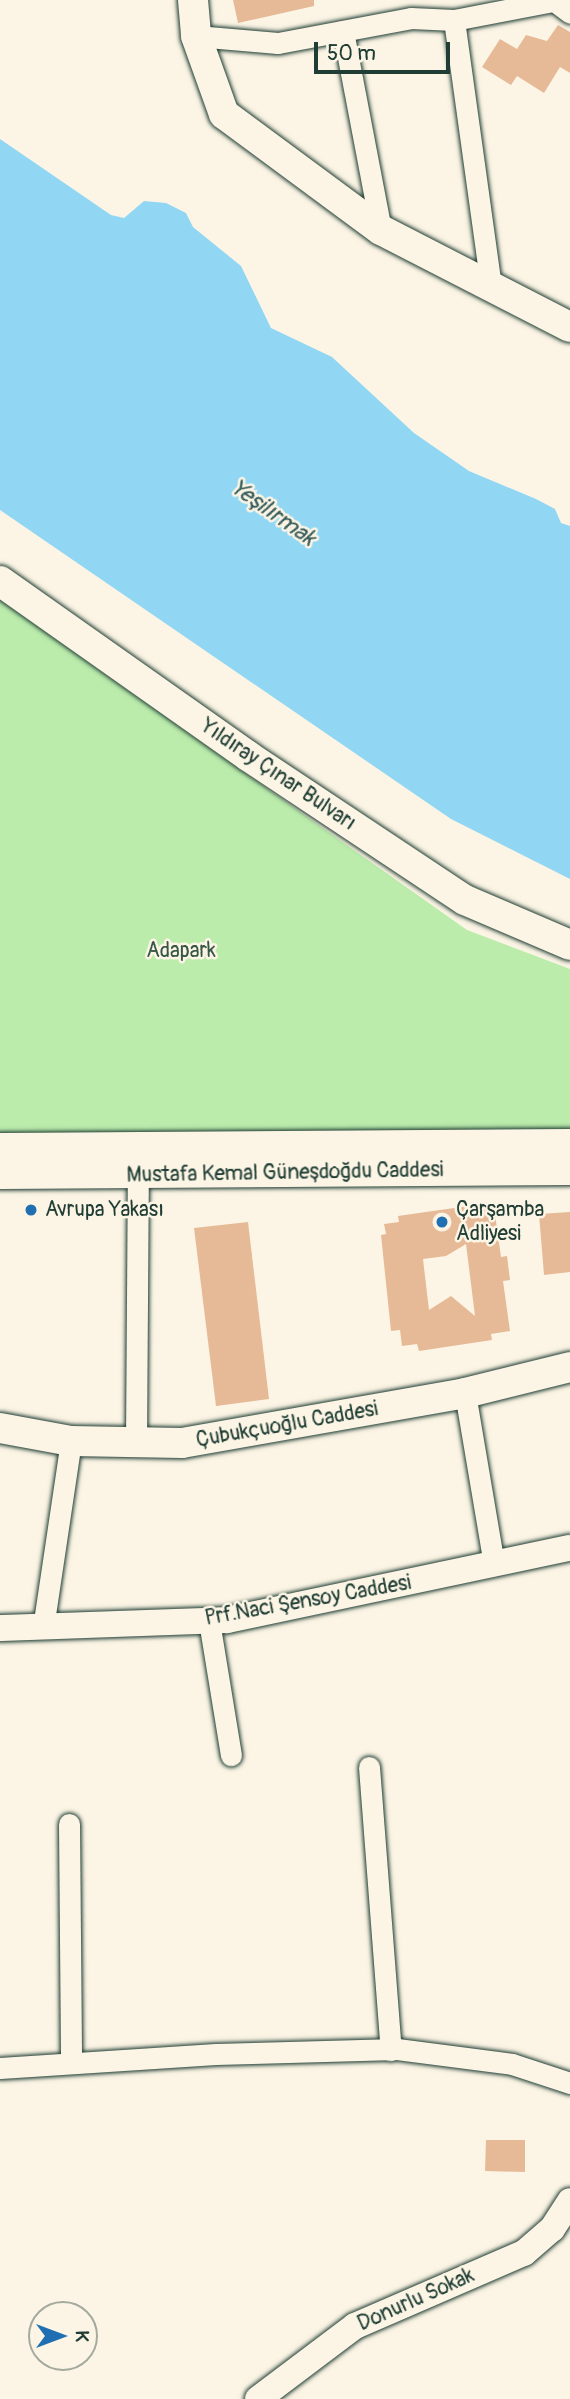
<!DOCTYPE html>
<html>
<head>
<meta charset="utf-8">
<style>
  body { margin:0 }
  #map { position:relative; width:570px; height:2399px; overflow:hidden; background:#fcf5e5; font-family:Pangolin,sans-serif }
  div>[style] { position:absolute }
  .green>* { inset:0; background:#bbecac }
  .water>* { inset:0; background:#91d7f3 }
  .building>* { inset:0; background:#e6ba97 }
  .roads { filter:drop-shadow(0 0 2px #1f3d34) drop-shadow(0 0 2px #1f3d34) }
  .minor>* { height:21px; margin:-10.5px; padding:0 10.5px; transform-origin:10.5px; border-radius:10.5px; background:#fcf5e5 }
  .tertiary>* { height:26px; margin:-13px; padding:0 13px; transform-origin:13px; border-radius:13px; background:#fcf5e5 }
  .secondary>* { height:30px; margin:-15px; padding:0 15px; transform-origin:15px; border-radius:15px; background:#fcf5e5 }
  .dots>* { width:19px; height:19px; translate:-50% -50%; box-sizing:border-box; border:4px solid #fcf5e5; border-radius:50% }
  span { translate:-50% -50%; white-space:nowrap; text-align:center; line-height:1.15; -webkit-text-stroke:5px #fcf5e5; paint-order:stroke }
  .street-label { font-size:21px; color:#1f3d34 }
  .park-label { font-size:21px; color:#365746 }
  .poi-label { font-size:21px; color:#1f3d34 }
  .left { translate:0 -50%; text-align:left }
  .water-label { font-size:23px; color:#365c5a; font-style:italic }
  .north { position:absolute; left:28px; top:2301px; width:70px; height:70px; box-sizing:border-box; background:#fcf5e5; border:2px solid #a4ab9e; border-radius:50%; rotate:90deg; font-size:19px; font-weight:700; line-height:28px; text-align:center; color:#1f3d34 }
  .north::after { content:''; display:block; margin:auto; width:24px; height:32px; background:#1f6fb2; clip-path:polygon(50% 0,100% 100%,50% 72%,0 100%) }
  .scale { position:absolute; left:314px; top:42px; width:136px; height:32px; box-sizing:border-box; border:4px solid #1f3d34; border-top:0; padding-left:9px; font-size:21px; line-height:24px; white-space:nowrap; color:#1f3d34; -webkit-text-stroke:5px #fcf5e5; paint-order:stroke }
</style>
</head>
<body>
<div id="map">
  <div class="green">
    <div style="clip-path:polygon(0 600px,467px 930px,570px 969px,570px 1135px,0 1133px)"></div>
  </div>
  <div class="water">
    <div style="clip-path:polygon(0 139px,111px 215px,124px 218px,144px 201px,166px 203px,186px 213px,193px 227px,241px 266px,271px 328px,332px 357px,414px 433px,469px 471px,536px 499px,555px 509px,561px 523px,570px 526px,570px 879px,451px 819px,0 510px)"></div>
  </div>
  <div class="building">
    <div style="clip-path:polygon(233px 0,314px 0,314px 6px,238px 23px)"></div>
    <div style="clip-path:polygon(558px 25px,570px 32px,570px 73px,560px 67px,544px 93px,517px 76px,511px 85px,482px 67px,500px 39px,517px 49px,526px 35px,547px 41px)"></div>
    <div style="clip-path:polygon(evenodd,475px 1205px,476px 1210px,494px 1207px,501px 1257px,507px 1256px,510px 1280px,503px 1281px,510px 1331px,491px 1334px,492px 1340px,419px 1351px,417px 1344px,402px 1346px,400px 1330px,391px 1331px,381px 1235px,386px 1234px,384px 1224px,399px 1222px,398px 1216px,475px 1205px,466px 1244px,475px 1316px,451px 1296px,429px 1310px,423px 1259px,446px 1256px,466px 1244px)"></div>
    <div style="clip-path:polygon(570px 1212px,570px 1272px,544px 1275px,539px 1214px)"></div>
    <div style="clip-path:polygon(248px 1222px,269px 1399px,216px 1406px,194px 1228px)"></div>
    <div style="clip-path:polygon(486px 2140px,525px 2140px,525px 2172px,485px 2171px)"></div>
  </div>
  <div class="roads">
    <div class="minor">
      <div style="left:553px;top:0;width:21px;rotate:37deg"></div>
      <div style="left:454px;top:20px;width:269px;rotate:82.1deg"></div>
      <div style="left:343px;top:31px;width:203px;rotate:79.2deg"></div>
      <div style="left:196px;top:36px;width:82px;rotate:4.9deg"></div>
      <div style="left:278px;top:43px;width:135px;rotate:-10.6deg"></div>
      <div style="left:411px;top:18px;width:43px;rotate:2.7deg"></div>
      <div style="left:454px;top:20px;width:101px;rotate:-10.9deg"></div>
      <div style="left:465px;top:1393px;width:174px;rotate:80.4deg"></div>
      <div style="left:136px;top:1443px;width:268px;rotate:-89.6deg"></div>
      <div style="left:209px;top:1621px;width:136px;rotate:80.7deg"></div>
      <div style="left:43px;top:1628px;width:189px;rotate:-81.5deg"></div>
      <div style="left:369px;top:1767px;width:284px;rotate:85.6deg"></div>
      <div style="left:69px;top:1824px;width:239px;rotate:89.5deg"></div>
      <div style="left:0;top:2068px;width:216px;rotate:-3.7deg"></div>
      <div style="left:216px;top:2054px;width:181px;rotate:-1.6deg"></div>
      <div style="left:397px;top:2049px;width:116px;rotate:7.4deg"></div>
      <div style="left:512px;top:2064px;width:61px;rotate:18.1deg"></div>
    </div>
    <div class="tertiary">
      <div style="left:0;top:1628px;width:227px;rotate:-2deg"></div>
      <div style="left:227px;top:1620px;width:350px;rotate:-11.9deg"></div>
      <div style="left:258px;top:2399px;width:121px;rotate:-37deg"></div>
      <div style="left:355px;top:2326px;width:184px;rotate:-23.4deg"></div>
      <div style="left:524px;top:2253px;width:37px;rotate:-41deg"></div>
      <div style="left:552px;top:2229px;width:33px;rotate:-57deg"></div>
    </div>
    <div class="secondary">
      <div style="left:193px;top:0;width:36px;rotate:85deg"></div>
      <div style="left:196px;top:36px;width:83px;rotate:70.3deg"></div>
      <div style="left:224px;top:114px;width:195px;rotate:36.5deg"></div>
      <div style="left:381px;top:230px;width:212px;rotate:27.2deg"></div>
      <div style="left:0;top:581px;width:304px;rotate:35.2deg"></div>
      <div style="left:248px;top:756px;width:260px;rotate:33.6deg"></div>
      <div style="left:465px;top:900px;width:114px;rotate:23.2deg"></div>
      <div style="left:0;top:1148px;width:570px;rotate:-0.4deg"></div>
      <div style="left:0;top:1174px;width:570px;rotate:-0.4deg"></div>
      <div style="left:0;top:1428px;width:72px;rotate:10.4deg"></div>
      <div style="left:71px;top:1441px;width:111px;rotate:1deg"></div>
      <div style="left:182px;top:1443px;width:287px;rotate:-10deg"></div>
      <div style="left:465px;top:1393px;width:108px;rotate:-13.9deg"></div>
    </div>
  </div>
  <div class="dots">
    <div style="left:31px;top:1210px;background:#1f6fb2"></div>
    <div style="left:442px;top:1222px;background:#1f6fb2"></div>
  </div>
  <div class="street-label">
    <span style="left:278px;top:775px;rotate:34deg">Yıldıray Çınar Bulvarı</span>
    <span style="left:285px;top:1173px;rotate:-1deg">Mustafa Kemal Güneşdoğdu Caddesi</span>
    <span style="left:287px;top:1425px;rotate:-10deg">Çubukçuoğlu Caddesi</span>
    <span style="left:308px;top:1601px;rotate:-10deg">Prf.Naci Şensoy Caddesi</span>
    <span style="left:416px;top:2300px;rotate:-24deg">Donurlu Sokak</span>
  </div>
  <div class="park-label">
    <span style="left:181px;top:951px">Adapark</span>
  </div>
  <div class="poi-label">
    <span class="left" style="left:45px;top:1210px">Avrupa Yakası</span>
    <span class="left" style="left:456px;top:1222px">Çarşamba<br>Adliyesi</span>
  </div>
  <div class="water-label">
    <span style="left:273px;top:513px;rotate:35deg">Yeşilırmak</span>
  </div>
  <div class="north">K</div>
  <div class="scale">50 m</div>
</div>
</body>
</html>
